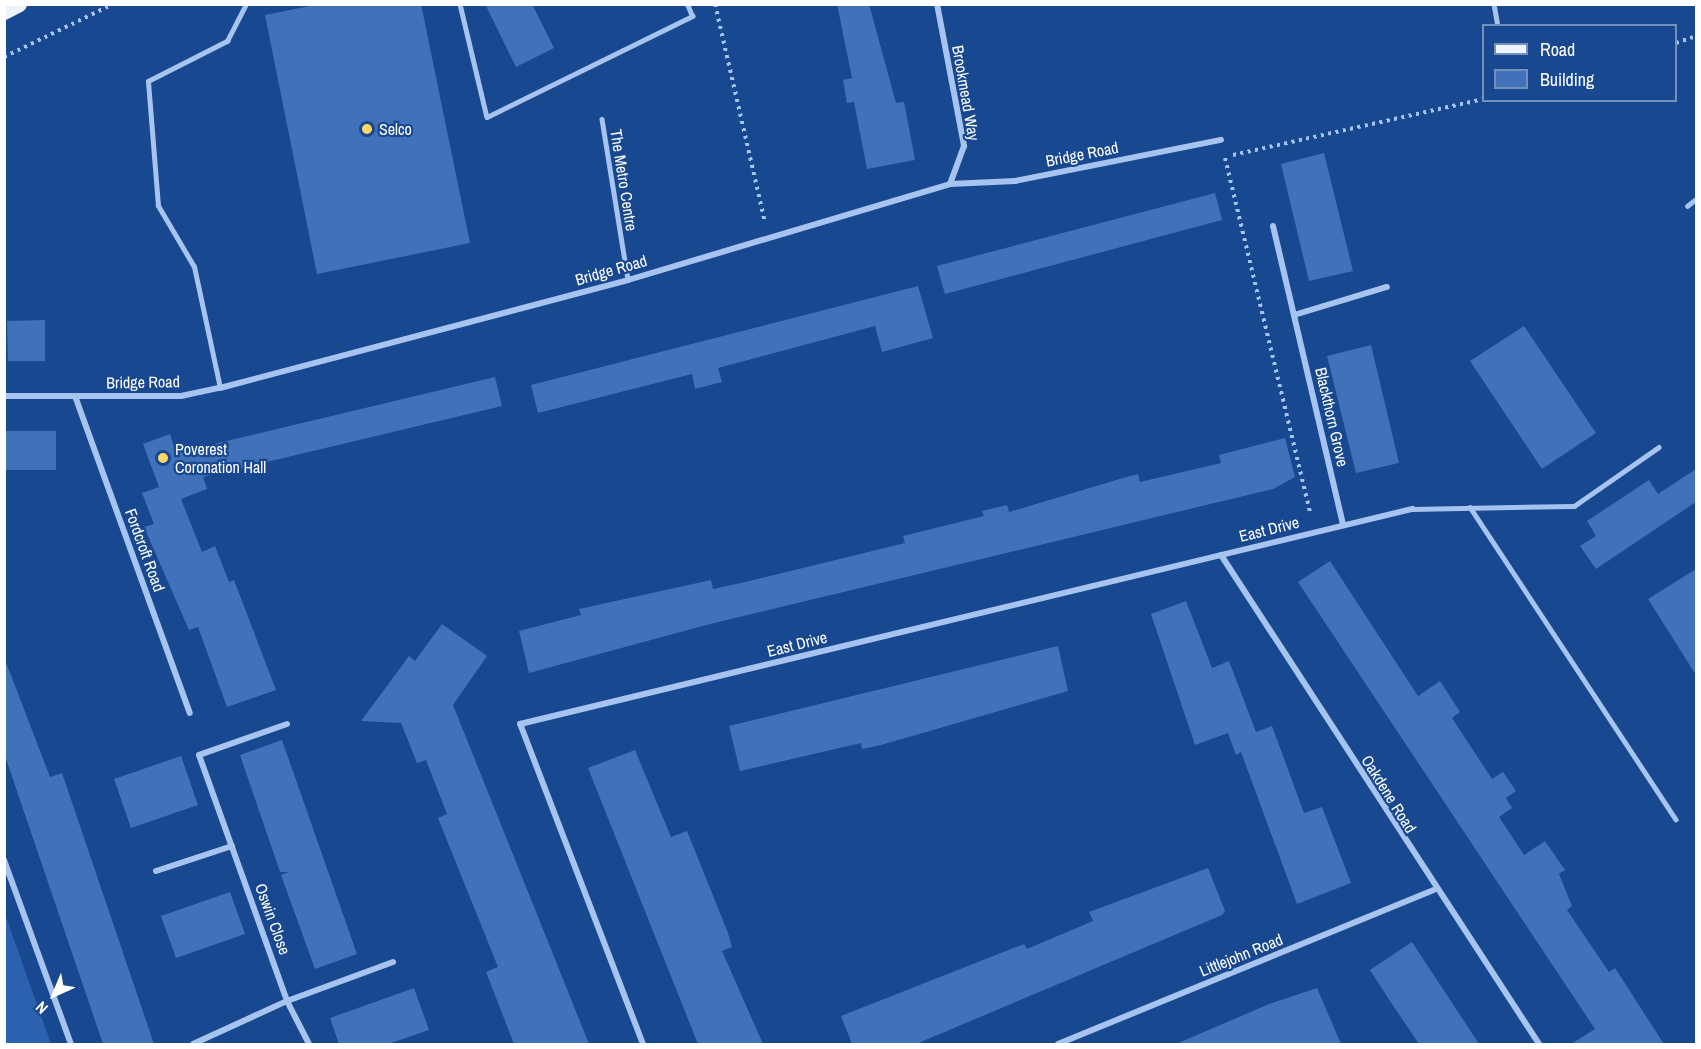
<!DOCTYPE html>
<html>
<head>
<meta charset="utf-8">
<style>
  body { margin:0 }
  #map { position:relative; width:1701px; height:1049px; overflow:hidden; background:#184890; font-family:"Archivo Narrow",sans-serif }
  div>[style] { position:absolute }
  .green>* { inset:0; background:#2b61ae }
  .building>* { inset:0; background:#4171b8 }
  .path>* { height:4px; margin-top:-2px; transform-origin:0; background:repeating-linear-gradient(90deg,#a6c4ef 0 3px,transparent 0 7.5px) }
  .service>* { height:4.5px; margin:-2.25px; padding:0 2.25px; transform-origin:2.25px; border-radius:2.25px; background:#a6c4ef }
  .minor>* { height:6px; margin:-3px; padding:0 3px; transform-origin:3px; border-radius:3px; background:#a6c4ef }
  .primary>* { height:15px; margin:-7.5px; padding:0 7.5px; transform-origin:7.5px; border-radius:7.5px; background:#eef4ff }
  .dots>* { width:16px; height:16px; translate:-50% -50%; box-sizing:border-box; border:3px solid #184890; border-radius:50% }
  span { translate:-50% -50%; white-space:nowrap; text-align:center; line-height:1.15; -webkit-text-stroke:4.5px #184890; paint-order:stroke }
  .street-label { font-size:16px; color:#fff }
  .poi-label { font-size:16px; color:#fff }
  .left { translate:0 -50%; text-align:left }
  .frame { position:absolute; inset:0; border:6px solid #fff; pointer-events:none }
  .legend { position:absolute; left:1482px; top:24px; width:195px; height:78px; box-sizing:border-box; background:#184890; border:2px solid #7491bc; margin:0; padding:8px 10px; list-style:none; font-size:18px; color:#fff }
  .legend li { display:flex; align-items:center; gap:12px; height:30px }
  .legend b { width:30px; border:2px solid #7491bc }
  .north { position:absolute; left:24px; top:965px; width:60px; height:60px; -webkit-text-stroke:4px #184890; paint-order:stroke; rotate:224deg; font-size:16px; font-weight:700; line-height:24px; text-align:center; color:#fff }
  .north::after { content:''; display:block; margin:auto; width:21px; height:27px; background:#fff; clip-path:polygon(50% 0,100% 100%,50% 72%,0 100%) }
</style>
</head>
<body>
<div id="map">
  <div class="green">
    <div style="clip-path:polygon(5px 914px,51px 1044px,5px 1044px)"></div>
  </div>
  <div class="building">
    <div style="clip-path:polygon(320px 4px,421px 4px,470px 243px,317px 274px,265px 15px)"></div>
    <div style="clip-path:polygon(485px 4px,532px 4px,554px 48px,516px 67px)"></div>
    <div style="clip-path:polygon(837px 4px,869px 4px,896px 103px,904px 102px,915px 160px,867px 169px,854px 102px,847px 103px,843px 80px,852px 78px)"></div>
    <div style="clip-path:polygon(1324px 153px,1353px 271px,1309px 281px,1281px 164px)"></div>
    <div style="clip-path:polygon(1215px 193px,1222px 220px,945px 294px,937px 266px)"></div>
    <div style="clip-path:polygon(918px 286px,933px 338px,882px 352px,875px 326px,718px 368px,722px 382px,695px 389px,692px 374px,538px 413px,531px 385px)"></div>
    <div style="clip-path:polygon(45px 320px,45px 361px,8px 361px,7px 321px)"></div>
    <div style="clip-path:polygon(1524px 326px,1596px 433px,1542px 469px,1470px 361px)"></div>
    <div style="clip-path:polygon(1371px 345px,1399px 463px,1356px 473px,1327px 356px)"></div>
    <div style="clip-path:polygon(495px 377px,502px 406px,203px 477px,207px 489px,181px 499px,202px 552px,215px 546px,229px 582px,234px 580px,276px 690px,227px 707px,198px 627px,189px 630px,144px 527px,154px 524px,142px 493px,159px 487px,143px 444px,170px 434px,176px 453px)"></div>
    <div style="clip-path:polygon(4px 431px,56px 431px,56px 470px,4px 470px)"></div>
    <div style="clip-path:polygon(1285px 438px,1295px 477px,1273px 489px,710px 624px,529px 673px,519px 631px,581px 615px,579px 609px,711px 580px,713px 589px,741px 583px,905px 543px,903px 536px,984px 516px,982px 511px,1007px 505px,1009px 512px,1123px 478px,1138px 474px,1140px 482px,1221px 463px,1219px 455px)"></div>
    <div style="clip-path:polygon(1696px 469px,1696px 502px,1596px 569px,1580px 546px,1596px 536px,1587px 521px,1649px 480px,1658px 494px)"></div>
    <div style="clip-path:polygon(1330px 561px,1418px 696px,1440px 681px,1460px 712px,1452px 718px,1492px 779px,1503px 772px,1516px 791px,1506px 798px,1512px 808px,1499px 817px,1524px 855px,1545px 841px,1565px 870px,1559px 874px,1572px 906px,1567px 910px,1609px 972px,1615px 968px,1664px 1044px,1571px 1044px,1595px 1029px,1298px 582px)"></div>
    <div style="clip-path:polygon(1696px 569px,1696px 675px,1648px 599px)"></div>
    <div style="clip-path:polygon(1186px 601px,1212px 668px,1229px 661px,1256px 732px,1272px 726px,1304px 813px,1322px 807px,1351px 883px,1297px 904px,1241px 752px,1236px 755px,1228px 733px,1195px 745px,1151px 614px)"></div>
    <div style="clip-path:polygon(442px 624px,487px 656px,453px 705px,589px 1044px,514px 1044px,486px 972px,498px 967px,438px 818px,447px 814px,426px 760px,417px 763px,401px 723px,361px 721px,409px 656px,415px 661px)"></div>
    <div style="clip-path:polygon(1058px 646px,1068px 691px,881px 745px,862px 749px,861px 743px,740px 771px,729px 726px)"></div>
    <div style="clip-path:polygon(4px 657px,50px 777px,62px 773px,154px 1044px,103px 1044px,4px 753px)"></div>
    <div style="clip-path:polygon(282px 740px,357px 954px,315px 969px,281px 875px,289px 872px,280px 872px,240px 755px)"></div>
    <div style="clip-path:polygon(635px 750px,671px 837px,687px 831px,728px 933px,732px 947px,722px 951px,763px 1044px,698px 1044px,588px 768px)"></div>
    <div style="clip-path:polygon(181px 756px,198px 805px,131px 828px,114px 779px)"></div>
    <div style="clip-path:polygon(1208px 868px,1225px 911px,1222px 915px,916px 1044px,852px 1044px,841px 1016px,1024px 944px,1027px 949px,1093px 921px,1089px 912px)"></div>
    <div style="clip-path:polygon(230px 892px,245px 934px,176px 958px,161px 916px)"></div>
    <div style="clip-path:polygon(1412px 942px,1466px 1024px,1479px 1044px,1419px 1044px,1388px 998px,1370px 970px)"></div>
    <div style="clip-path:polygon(414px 988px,429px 1030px,388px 1044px,339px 1044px,330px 1018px)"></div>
    <div style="clip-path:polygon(1317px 988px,1341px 1044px,1176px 1044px,1269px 1004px)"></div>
  </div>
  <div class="path">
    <div style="left:715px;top:4px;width:224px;rotate:77.1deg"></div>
    <div style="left:1676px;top:43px;width:21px;rotate:-19deg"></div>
    <div style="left:4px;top:57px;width:121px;rotate:-25.9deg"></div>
    <div style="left:1233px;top:155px;width:257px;rotate:-12.6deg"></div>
    <div style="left:1225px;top:158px;width:367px;rotate:76.5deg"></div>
  </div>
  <div class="service">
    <div style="left:460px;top:4px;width:116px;rotate:76.6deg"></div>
    <div style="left:487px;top:117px;width:229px;rotate:-26.2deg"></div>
    <div style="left:692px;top:16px;width:13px;rotate:-113deg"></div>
    <div style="left:1494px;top:4px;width:22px;rotate:80deg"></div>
    <div style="left:602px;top:119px;width:163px;rotate:80.8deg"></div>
    <div style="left:1687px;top:206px;width:11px;rotate:-38deg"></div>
    <div style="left:220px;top:388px;width:124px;rotate:-102.1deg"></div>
    <div style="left:194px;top:267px;width:71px;rotate:-120.5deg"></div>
    <div style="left:158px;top:206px;width:125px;rotate:-94.6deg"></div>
    <div style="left:148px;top:81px;width:89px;rotate:-26.9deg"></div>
    <div style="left:227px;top:41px;width:42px;rotate:-62.8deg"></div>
    <div style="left:1470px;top:507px;width:374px;rotate:56.6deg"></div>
    <div style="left:1412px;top:509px;width:162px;rotate:-1.1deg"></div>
    <div style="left:1574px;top:506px;width:103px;rotate:-34.8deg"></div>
  </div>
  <div class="minor">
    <div style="left:937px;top:4px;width:145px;rotate:79.2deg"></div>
    <div style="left:964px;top:146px;width:40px;rotate:110.2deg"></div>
    <div style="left:1273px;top:226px;width:307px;rotate:76.8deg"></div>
    <div style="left:1294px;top:315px;width:97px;rotate:-16.8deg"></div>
    <div style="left:4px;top:396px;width:177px"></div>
    <div style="left:181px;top:396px;width:40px;rotate:-12deg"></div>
    <div style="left:220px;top:388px;width:422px;rotate:-14.8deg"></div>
    <div style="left:628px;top:280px;width:336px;rotate:-16.6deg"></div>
    <div style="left:950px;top:184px;width:65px;rotate:-2.6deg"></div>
    <div style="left:1015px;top:181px;width:210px;rotate:-11.3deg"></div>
    <div style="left:75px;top:396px;width:337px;rotate:70.1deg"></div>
    <div style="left:1221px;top:555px;width:583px;rotate:56.96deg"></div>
    <div style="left:287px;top:724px;width:93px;rotate:160.6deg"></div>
    <div style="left:199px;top:755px;width:261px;rotate:70.3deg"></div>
    <div style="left:287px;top:1001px;width:48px;rotate:62.9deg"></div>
    <div style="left:4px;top:860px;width:196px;rotate:70deg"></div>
    <div style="left:156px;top:871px;width:80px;rotate:-18.2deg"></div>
    <div style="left:193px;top:1044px;width:103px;rotate:-24.6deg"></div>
    <div style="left:287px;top:1001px;width:113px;rotate:-20.2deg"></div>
    <div style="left:643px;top:1044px;width:343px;rotate:-111deg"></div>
    <div style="left:520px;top:724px;width:918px;rotate:-13.55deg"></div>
    <div style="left:1058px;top:1044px;width:406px;rotate:-22.3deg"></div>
  </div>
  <div class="primary">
    <div style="left:4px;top:12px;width:17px;rotate:-28deg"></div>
  </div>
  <div class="dots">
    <div style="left:367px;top:129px;background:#ffd864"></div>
    <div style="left:163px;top:458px;background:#ffd864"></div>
  </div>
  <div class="street-label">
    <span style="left:966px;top:93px;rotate:80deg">Brookmead Way</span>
    <span style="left:1082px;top:154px;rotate:-11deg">Bridge Road</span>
    <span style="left:624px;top:180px;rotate:81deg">The Metro Centre</span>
    <span style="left:611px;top:270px;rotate:-16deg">Bridge Road</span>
    <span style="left:143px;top:382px;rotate:-1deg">Bridge Road</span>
    <span style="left:1332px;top:417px;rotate:77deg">Blackthorn Grove</span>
    <span style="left:1269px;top:529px;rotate:-14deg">East Drive</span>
    <span style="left:145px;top:550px;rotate:70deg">Fordcroft Road</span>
    <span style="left:797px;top:644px;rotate:-14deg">East Drive</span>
    <span style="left:1389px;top:794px;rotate:58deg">Oakdene Road</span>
    <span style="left:273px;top:919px;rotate:70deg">Oswin Close</span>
    <span style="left:1241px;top:955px;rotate:-22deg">Littlejohn Road</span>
  </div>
  <div class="poi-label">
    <span class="left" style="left:379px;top:129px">Selco</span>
    <span class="left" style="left:175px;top:458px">Poverest<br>Coronation Hall</span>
  </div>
  <div class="frame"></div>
  <ul class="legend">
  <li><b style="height:8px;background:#eef4ff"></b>Road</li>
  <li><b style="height:16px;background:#4171b8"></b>Building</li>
  </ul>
  <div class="north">N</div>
</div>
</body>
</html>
